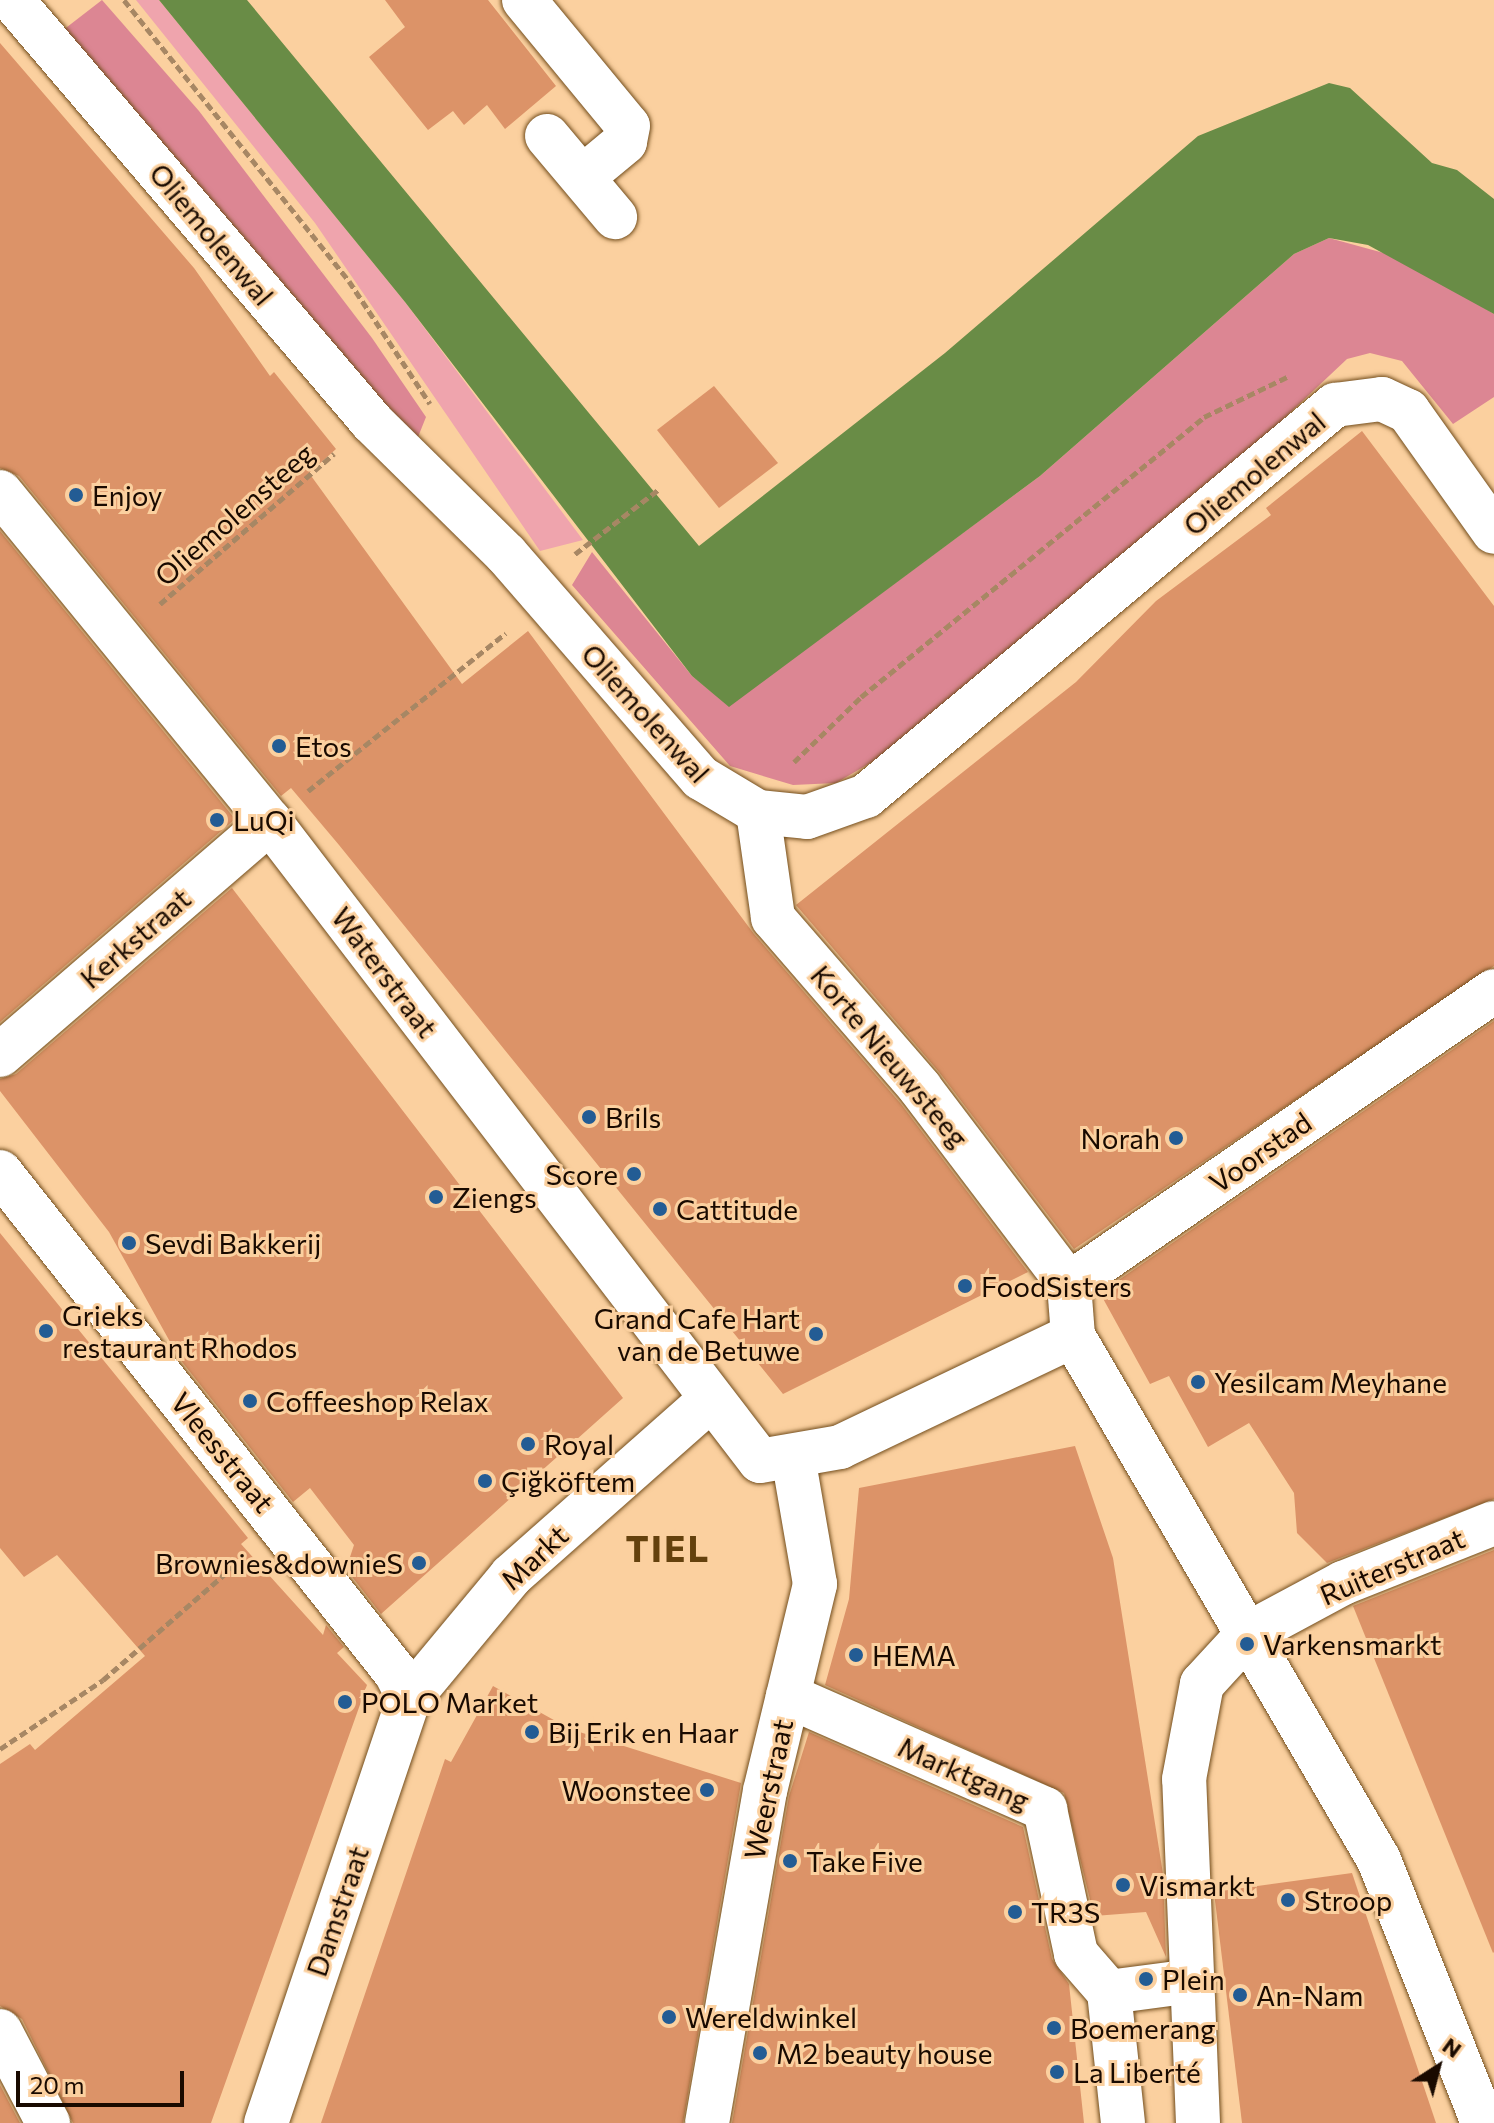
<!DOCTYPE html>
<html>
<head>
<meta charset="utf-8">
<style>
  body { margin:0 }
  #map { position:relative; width:1494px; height:2123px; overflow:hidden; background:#fbd09f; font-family:Commissioner,sans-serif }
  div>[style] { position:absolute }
  .green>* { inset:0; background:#efa4ad }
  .forest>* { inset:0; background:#dc8693 }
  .water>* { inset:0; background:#698c46 }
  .building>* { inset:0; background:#dc9368 }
  .path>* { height:5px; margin-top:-2.5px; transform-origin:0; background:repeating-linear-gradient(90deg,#a78764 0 8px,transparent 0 12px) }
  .roads { filter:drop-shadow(0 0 2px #734e1d) drop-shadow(0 0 2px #734e1d) }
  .minor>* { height:44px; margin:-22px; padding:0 22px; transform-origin:22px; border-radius:22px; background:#fff }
  .dots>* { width:22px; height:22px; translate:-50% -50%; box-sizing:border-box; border:4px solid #fbd09f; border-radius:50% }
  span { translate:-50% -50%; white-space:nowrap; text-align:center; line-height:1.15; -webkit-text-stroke:6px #fbd09f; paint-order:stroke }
  .street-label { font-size:28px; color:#190a00 }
  .poi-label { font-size:28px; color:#190a00 }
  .left { translate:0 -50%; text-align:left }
  .right { translate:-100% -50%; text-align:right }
  .district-label { font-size:36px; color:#64410d; font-weight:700; letter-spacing:2px }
  .north { position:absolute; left:1398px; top:2027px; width:80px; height:80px; -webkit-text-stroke:6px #fbd09f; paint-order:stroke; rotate:36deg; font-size:22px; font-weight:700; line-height:32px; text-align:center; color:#190a00 }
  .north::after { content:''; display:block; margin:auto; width:28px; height:36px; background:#190a00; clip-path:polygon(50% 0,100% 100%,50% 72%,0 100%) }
  .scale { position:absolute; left:16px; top:2071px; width:168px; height:36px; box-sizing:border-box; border:4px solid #190a00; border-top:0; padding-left:10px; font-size:24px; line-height:28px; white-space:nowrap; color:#190a00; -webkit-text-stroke:6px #fbd09f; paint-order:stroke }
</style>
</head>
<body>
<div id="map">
  <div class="green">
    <div style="clip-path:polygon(136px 0,159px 0,405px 302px,583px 540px,540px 551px,315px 223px)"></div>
  </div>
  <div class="forest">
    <div style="clip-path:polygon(102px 0,199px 111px,372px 338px,426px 417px,416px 442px,58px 34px)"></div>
    <div style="clip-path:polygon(1329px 238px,1402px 258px,1494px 314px,1494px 397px,1453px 424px,1402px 361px,1370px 353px,1347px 359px,1158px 537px,877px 759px,836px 783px,793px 785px,730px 766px,572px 585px,592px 552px,692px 676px,729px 706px,1040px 476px,1294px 254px)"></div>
  </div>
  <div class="water">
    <div style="clip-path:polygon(159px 0,247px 0,699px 546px,945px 353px,1198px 136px,1329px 83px,1350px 88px,1432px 163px,1457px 170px,1494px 199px,1494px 314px,1368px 245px,1329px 238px,1294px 254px,1040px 476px,729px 707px,692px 676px,405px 302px)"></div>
  </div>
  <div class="building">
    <div style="clip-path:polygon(385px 0,488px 0,556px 86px,505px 129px,487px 105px,464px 125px,453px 111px,428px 130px,369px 57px,405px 27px)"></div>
    <div style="clip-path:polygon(0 43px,194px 268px,270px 376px,274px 372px,336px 449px,309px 473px,462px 684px,528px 631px,754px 934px,901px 1104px,1028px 1272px,783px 1394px,339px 845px,291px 788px,281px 796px,19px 476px,0 468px)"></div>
    <div style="clip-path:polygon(714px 386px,778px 463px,719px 508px,657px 430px)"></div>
    <div style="clip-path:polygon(1362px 431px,1494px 606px,1494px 966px,1074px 1249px,939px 1072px,796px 905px,1076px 682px,1156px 601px,1271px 515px,1266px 508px)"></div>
    <div style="clip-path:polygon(0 531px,235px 819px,0 1022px)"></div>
    <div style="clip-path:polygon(232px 888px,623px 1398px,381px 1614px,346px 1569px,354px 1545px,310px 1488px,293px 1502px,179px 1358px,109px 1232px,0 1091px,0 1079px,16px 1074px)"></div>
    <div style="clip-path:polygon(1494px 1021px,1494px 1499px,1327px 1563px,1297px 1533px,1294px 1493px,1249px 1423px,1208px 1447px,1169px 1376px,1150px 1384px,1100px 1293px)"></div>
    <div style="clip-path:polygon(0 1233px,248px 1538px,241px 1544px,323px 1635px,326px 1625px,344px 1647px,337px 1653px,367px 1685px,211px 2123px,73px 2123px,22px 2019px,0 2006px,0 1764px,30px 1744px,35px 1750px,145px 1656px,57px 1555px,24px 1577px,0 1548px)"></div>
    <div style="clip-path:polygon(1075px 1446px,1113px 1558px,1163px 1874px,1166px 1957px,1146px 1912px,1094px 1916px,1064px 1793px,825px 1685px,849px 1599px,859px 1488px)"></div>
    <div style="clip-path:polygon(1494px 1550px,1494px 1952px,1493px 1953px,1353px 1606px)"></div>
    <div style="clip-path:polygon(493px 1686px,570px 1729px,741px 1783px,683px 2123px,321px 2123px,445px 1759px,451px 1762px)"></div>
    <div style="clip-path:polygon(809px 1732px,1023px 1827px,1052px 1959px,1069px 1984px,1084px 2123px,732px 2123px,789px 1796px)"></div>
    <div style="clip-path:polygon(1352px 1873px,1436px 2123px,1242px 2123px,1214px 1892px)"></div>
    <div style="clip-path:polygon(0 2085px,20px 2123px,0 2123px)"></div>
  </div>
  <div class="path">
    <div style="left:124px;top:0;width:360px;rotate:51.3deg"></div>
    <div style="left:349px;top:281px;width:147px;rotate:56.6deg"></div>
    <div style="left:575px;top:554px;width:106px;rotate:-37.7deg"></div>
    <div style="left:160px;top:604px;width:230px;rotate:-40.8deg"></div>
    <div style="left:794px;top:762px;width:93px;rotate:-44.1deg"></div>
    <div style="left:861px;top:697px;width:443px;rotate:-39.2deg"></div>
    <div style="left:1204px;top:417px;width:92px;rotate:-25.7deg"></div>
    <div style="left:308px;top:791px;width:253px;rotate:-38.6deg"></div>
    <div style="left:0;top:1749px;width:124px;rotate:-33.8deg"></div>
    <div style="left:103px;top:1680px;width:183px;rotate:-41deg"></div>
  </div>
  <div class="roads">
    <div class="minor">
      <div style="left:12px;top:0;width:555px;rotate:49.53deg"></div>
      <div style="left:372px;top:422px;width:188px;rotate:44.6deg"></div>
      <div style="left:506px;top:554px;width:297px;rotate:49deg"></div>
      <div style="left:701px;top:778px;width:66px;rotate:30.8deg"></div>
      <div style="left:758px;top:812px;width:49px;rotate:5.8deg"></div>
      <div style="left:807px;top:817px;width:63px;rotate:-19.6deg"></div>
      <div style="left:866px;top:796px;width:611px;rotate:-39.82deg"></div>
      <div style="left:1335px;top:405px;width:47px;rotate:-7.3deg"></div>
      <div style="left:1382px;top:399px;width:29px;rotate:25deg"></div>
      <div style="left:1408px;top:411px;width:148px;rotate:54.6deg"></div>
      <div style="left:524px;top:0;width:163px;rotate:50.5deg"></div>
      <div style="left:628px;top:126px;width:16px;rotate:101deg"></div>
      <div style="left:625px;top:142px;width:55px;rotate:140.2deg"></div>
      <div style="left:547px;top:136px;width:106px;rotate:50deg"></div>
      <div style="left:0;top:492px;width:426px;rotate:50.7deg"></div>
      <div style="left:270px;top:822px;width:805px;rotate:52.52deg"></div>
      <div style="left:760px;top:1461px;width:81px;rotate:-9.9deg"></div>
      <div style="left:840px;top:1447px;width:258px;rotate:-25.5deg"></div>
      <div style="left:1073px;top:1336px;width:52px;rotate:-94.4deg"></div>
      <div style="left:1069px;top:1284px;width:516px;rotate:-34.58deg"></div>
      <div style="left:758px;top:812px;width:107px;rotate:81.9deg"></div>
      <div style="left:773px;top:918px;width:225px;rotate:49.1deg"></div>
      <div style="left:920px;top:1088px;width:246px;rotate:52.8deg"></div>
      <div style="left:0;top:1055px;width:357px;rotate:-40.8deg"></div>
      <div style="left:0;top:1172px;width:639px;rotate:51.68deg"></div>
      <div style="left:396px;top:1673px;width:29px;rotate:63deg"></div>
      <div style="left:1073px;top:1336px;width:607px;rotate:59.72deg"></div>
      <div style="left:1379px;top:1860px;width:283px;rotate:68.4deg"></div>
      <div style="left:788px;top:1696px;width:281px;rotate:23.7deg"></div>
      <div style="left:1045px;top:1809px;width:148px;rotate:77.9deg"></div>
      <div style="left:1076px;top:1954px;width:50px;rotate:49deg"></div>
      <div style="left:0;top:2031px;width:104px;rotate:62.4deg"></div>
      <div style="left:266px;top:2123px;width:447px;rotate:-71.4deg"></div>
      <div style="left:409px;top:1699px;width:160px;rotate:-50.3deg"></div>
      <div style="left:511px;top:1576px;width:267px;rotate:-41.5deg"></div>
      <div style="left:707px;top:2123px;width:337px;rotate:-80.1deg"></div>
      <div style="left:765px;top:1791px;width:213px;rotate:-76.4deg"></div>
      <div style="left:815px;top:1584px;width:130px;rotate:-99.8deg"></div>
      <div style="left:1123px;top:2123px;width:132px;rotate:-96.1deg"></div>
      <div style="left:1109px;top:1992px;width:85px;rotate:-7.5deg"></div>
      <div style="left:1198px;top:2123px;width:344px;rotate:-92.3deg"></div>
      <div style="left:1184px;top:1779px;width:97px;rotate:-79.3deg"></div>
      <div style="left:1202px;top:1684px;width:68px;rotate:-47.4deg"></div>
      <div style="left:1248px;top:1634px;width:108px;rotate:-28.2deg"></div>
      <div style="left:1343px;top:1583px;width:162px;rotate:-21.7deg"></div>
    </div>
  </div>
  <div class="dots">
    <div style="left:76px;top:495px;background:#235c94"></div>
    <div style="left:279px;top:746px;background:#235c94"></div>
    <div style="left:217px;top:820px;background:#235c94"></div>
    <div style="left:589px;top:1117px;background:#235c94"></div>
    <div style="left:1176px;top:1138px;background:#235c94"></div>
    <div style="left:634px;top:1174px;background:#235c94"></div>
    <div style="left:436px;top:1197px;background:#235c94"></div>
    <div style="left:660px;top:1209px;background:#235c94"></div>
    <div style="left:129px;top:1243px;background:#235c94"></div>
    <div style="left:965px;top:1286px;background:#235c94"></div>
    <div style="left:46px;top:1331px;background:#235c94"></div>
    <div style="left:816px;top:1334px;background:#235c94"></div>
    <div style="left:1198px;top:1382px;background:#235c94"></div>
    <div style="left:250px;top:1401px;background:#235c94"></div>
    <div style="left:528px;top:1444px;background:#235c94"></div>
    <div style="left:485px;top:1481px;background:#235c94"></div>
    <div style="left:419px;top:1563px;background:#235c94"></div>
    <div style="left:1247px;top:1644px;background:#235c94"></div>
    <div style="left:856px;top:1655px;background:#235c94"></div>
    <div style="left:345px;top:1702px;background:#235c94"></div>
    <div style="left:532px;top:1732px;background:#235c94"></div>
    <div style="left:707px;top:1790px;background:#235c94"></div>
    <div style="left:790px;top:1861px;background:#235c94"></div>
    <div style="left:1123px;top:1885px;background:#235c94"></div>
    <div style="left:1288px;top:1900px;background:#235c94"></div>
    <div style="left:1015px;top:1912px;background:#235c94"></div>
    <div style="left:1146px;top:1979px;background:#235c94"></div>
    <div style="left:1240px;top:1995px;background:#235c94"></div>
    <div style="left:669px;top:2017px;background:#235c94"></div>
    <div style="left:1054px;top:2028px;background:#235c94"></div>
    <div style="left:760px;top:2053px;background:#235c94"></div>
    <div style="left:1057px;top:2072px;background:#235c94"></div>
  </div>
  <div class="street-label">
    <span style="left:212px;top:234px;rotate:50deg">Oliemolenwal</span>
    <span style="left:1254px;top:473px;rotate:-40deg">Oliemolenwal</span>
    <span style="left:234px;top:514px;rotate:-41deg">Oliemolensteeg</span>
    <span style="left:646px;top:713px;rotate:48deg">Oliemolenwal</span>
    <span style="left:135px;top:938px;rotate:-41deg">Kerkstraat</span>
    <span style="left:385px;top:972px;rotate:53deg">Waterstraat</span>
    <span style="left:890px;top:1056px;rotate:50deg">Korte Nieuwsteeg</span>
    <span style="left:1260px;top:1152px;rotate:-35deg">Voorstad</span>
    <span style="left:223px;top:1452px;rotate:51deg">Vleesstraat</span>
    <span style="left:534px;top:1557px;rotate:-43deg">Markt</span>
    <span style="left:1392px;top:1566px;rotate:-23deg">Ruiterstraat</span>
    <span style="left:964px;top:1773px;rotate:24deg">Marktgang</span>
    <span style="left:768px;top:1789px;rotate:-78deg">Weerstraat</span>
    <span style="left:337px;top:1911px;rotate:-71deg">Damstraat</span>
  </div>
  <div class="poi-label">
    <span class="left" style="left:92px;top:495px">Enjoy</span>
    <span class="left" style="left:295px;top:746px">Etos</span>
    <span class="left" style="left:233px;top:820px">LuQi</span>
    <span class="left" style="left:605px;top:1117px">Brils</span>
    <span class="right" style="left:1160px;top:1138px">Norah</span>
    <span class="right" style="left:618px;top:1174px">Score</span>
    <span class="left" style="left:452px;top:1197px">Ziengs</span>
    <span class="left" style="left:676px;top:1209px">Cattitude</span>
    <span class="left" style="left:145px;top:1243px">Sevdi Bakkerij</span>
    <span class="left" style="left:981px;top:1286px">FoodSisters</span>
    <span class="left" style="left:62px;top:1331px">Grieks<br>restaurant Rhodos</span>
    <span class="right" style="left:800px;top:1334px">Grand Cafe Hart<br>van de Betuwe</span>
    <span class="left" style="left:1214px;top:1382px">Yesilcam Meyhane</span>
    <span class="left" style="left:266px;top:1401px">Coffeeshop Relax</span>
    <span class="left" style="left:544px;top:1444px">Royal</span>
    <span class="left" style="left:501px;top:1481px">Çiğköftem</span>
    <span class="right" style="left:403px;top:1563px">Brownies&amp;downieS</span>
    <span class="left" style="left:1263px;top:1644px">Varkensmarkt</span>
    <span class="left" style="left:872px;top:1655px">HEMA</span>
    <span class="left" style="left:361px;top:1702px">POLO Market</span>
    <span class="left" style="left:548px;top:1732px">Bij Erik en Haar</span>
    <span class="right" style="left:691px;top:1790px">Woonstee</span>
    <span class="left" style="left:806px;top:1861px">Take Five</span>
    <span class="left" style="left:1139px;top:1885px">Vismarkt</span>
    <span class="left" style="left:1304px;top:1900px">Stroop</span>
    <span class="left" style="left:1031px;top:1912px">TR3S</span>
    <span class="left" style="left:1162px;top:1979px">Plein</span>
    <span class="left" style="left:1256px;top:1995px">An-Nam</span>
    <span class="left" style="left:685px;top:2017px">Wereldwinkel</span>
    <span class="left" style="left:1070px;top:2028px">Boemerang</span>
    <span class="left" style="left:776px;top:2053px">M2 beauty house</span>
    <span class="left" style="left:1073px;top:2072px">La Liberté</span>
  </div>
  <div class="district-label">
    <span style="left:668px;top:1548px">TIEL</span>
  </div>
  <div class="north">N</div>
  <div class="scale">20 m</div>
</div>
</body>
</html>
